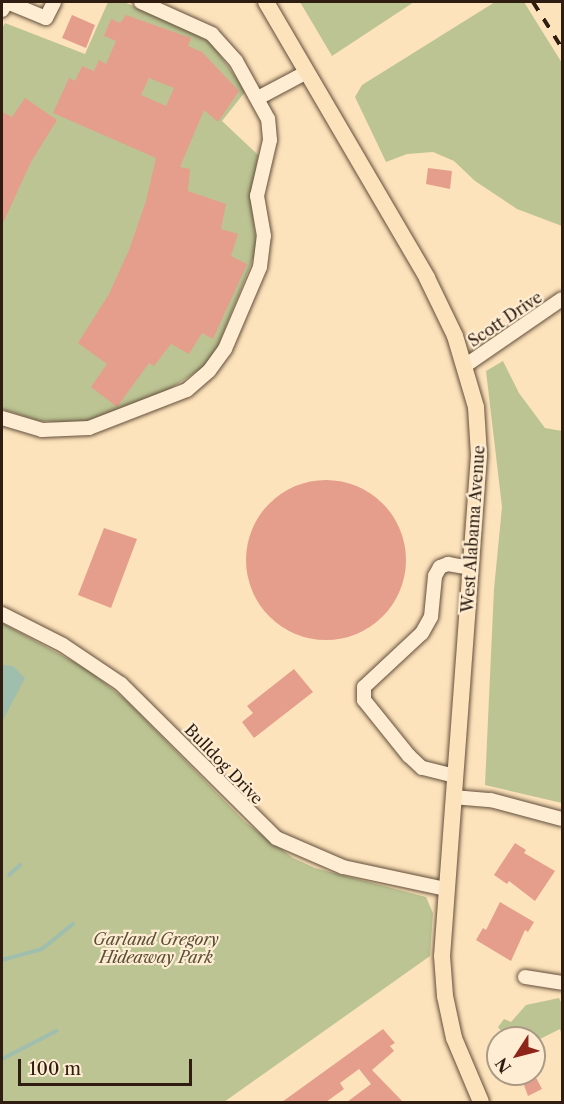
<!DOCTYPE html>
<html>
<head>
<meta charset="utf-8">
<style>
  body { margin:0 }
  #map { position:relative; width:564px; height:1104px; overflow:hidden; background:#fde3bb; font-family:"Libre Caslon Text",serif }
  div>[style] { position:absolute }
  .green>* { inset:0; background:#bcc493 }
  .water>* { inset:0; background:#a0bead }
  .stream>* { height:4px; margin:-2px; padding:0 2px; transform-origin:2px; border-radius:2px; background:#a0bead }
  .building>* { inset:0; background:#e59e8c }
  .round { border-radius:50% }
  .roads { filter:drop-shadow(0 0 2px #624e3b) drop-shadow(0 0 2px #624e3b) }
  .minor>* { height:14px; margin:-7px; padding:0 7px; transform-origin:7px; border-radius:7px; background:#feedd3 }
  .major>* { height:16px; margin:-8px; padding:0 8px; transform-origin:8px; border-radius:8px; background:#fde3bb }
  .rail>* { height:4px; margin-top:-2px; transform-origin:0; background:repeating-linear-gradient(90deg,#2e1d10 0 10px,transparent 0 20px) }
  span { translate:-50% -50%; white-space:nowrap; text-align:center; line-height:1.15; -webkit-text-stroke:4.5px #feedd3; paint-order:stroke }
  .street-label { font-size:16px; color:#2e1d10 }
  .park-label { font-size:16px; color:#594f37; font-style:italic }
  .frame { position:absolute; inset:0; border:3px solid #2e1d10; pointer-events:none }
  .north { position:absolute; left:486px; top:1026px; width:60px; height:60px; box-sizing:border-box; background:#feedd3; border:2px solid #ab9a85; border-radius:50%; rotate:234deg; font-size:16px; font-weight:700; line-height:24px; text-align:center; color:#2e1d10 }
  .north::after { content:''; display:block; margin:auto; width:21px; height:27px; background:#8f2418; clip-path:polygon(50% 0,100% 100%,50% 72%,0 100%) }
  .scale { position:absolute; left:18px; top:1059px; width:174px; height:27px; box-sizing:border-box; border:3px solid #2e1d10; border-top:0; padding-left:8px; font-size:18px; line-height:21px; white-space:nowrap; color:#2e1d10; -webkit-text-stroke:4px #feedd3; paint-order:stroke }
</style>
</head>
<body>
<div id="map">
  <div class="green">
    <div style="clip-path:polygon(108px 2px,124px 2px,194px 33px,211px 43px,241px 84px,245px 92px,222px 121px,258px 155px,251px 200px,257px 249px,214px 356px,201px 369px,163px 393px,103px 416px,81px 423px,39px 421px,2px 409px,2px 28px,5px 23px,85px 54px)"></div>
    <div style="clip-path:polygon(300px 2px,414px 2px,332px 56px)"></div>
    <div style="clip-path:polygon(495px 2px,524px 2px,562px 63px,562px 226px,517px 209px,475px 181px,454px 161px,433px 152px,407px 154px,386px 162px,355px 97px,362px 85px)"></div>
    <div style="clip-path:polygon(503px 361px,519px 393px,545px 428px,562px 431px,562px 803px,485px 785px,494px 589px,502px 507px,486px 371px)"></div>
    <div style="clip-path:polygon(2px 623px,87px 669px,127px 701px,245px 822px,293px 858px,315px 868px,426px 897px,433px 913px,430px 956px,224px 1102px,2px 1102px)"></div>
    <div style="clip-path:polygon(559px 998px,562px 1004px,562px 1036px,560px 1029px,534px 1042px,534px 1038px,506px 1038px,498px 1027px,504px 1019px,511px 1022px,526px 1005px)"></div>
  </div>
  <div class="water">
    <div style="clip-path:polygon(2px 665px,13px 666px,25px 678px,2px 722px)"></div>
  </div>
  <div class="stream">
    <div style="left:9px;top:875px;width:15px;rotate:-42deg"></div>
    <div style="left:2px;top:960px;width:41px;rotate:-15.4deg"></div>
    <div style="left:42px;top:949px;width:40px;rotate:-39deg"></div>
    <div style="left:2px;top:1059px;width:61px;rotate:-27.4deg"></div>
  </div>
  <div class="building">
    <div style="clip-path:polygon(72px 15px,95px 25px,86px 48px,62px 38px)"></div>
    <div style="clip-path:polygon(evenodd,126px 15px,191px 38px,188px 46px,202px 52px,239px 91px,218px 122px,204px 110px,180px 167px,190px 169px,188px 191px,226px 204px,221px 229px,238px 234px,231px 256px,247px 264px,213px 339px,202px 333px,189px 354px,171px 344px,154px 366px,149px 363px,117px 407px,91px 387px,107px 364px,78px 343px,109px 294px,129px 250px,146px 201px,156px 158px,53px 113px,69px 78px,75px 81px,82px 66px,94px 71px,99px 60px,106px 64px,116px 41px,104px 36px,111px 19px,120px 23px,126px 15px,149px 78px,174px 88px,166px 106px,141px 95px,149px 78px)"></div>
    <div style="clip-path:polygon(25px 98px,57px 120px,31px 162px,2px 225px,2px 112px,12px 117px)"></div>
    <div style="clip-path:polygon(428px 168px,452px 171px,450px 189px,426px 184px)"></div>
    <div class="round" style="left:246px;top:480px;width:160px;height:160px"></div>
    <div style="clip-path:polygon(104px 528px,137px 539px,111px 608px,78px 595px)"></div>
    <div style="clip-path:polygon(294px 669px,313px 692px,254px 738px,242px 722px,253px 713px,247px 706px)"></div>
    <div style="clip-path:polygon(515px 843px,526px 850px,524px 853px,555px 871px,535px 901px,509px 881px,507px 884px,494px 875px)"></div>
    <div style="clip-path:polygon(500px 902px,534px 922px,528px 932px,525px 930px,511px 961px,476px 940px,483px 928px,486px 930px)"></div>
    <div style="clip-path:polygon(383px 1029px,395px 1043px,390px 1046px,394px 1051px,372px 1070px,403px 1102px,347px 1102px,371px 1084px,359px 1069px,340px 1083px,344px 1089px,326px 1102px,282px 1102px)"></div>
    <div style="clip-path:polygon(520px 1074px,534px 1074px,542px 1089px,528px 1096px)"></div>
  </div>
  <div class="roads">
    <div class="minor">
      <div style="left:2px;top:10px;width:9px;rotate:-58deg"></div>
      <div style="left:7px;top:2px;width:42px;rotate:22.3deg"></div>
      <div style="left:46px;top:18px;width:18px;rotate:-63deg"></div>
      <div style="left:258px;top:98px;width:53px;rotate:-28deg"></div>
      <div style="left:466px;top:365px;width:116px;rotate:-34.5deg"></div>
      <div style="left:2px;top:418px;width:42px;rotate:16.7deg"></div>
      <div style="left:42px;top:430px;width:47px;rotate:-2.4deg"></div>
      <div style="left:89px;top:428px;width:105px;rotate:-21.2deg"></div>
      <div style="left:187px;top:390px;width:29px;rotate:-41deg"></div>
      <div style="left:209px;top:371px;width:27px;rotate:-54deg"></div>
      <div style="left:225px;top:349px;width:89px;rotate:-66.9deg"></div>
      <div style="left:260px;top:267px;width:31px;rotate:-83deg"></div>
      <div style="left:264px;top:236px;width:41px;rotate:-99.9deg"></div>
      <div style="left:257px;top:196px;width:57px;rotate:-76.9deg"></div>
      <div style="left:270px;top:140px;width:21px;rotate:-95deg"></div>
      <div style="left:268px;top:119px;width:66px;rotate:-118.9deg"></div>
      <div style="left:236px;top:61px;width:36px;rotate:-132deg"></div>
      <div style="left:212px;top:34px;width:78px;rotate:-155.7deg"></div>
      <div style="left:2px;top:614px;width:68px;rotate:26.9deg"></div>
      <div style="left:63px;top:645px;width:70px;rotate:33.9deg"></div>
      <div style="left:121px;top:684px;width:218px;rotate:44.8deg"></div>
      <div style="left:276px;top:838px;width:73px;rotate:23.4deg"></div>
      <div style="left:343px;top:867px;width:105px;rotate:12.1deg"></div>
      <div style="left:455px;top:776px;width:34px;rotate:-166deg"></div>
      <div style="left:422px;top:768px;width:18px;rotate:-137deg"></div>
      <div style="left:409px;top:756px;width:72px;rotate:-128.8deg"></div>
      <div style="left:364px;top:700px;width:13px;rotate:-90deg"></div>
      <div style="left:364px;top:687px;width:79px;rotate:-43deg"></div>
      <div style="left:422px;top:633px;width:18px;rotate:-61deg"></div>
      <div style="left:431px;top:617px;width:41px;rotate:-84.4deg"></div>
      <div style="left:435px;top:576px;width:10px;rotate:-61deg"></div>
      <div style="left:440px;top:567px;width:9px;rotate:-21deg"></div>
      <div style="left:448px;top:564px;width:22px;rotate:10deg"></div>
      <div style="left:453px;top:797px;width:38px;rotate:5deg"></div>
      <div style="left:491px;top:800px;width:73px;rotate:15deg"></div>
      <div style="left:525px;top:977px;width:37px;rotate:9deg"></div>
    </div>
    <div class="major">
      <div style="left:266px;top:2px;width:320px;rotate:59.7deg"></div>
      <div style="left:427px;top:278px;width:64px;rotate:64.2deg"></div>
      <div style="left:455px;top:336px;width:74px;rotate:73.5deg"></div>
      <div style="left:476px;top:407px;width:48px;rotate:86.4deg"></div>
      <div style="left:479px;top:455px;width:502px;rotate:94.22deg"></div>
      <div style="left:442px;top:956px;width:40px;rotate:85.7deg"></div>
      <div style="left:445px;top:996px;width:43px;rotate:77.9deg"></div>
      <div style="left:454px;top:1038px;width:69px;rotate:67.1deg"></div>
    </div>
  </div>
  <div class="rail">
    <div style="left:533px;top:2px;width:54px;rotate:57.8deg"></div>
  </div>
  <div class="street-label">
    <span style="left:505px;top:319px;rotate:-34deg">Scott Drive</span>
    <span style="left:473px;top:529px;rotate:-86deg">West Alabama Avenue</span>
    <span style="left:224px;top:764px;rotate:46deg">Bulldog Drive</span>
  </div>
  <div class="park-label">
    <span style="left:156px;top:948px">Garland Gregory<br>Hideaway Park</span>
  </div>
  <div class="frame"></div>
  <div class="north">N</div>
  <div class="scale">100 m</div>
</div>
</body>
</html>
